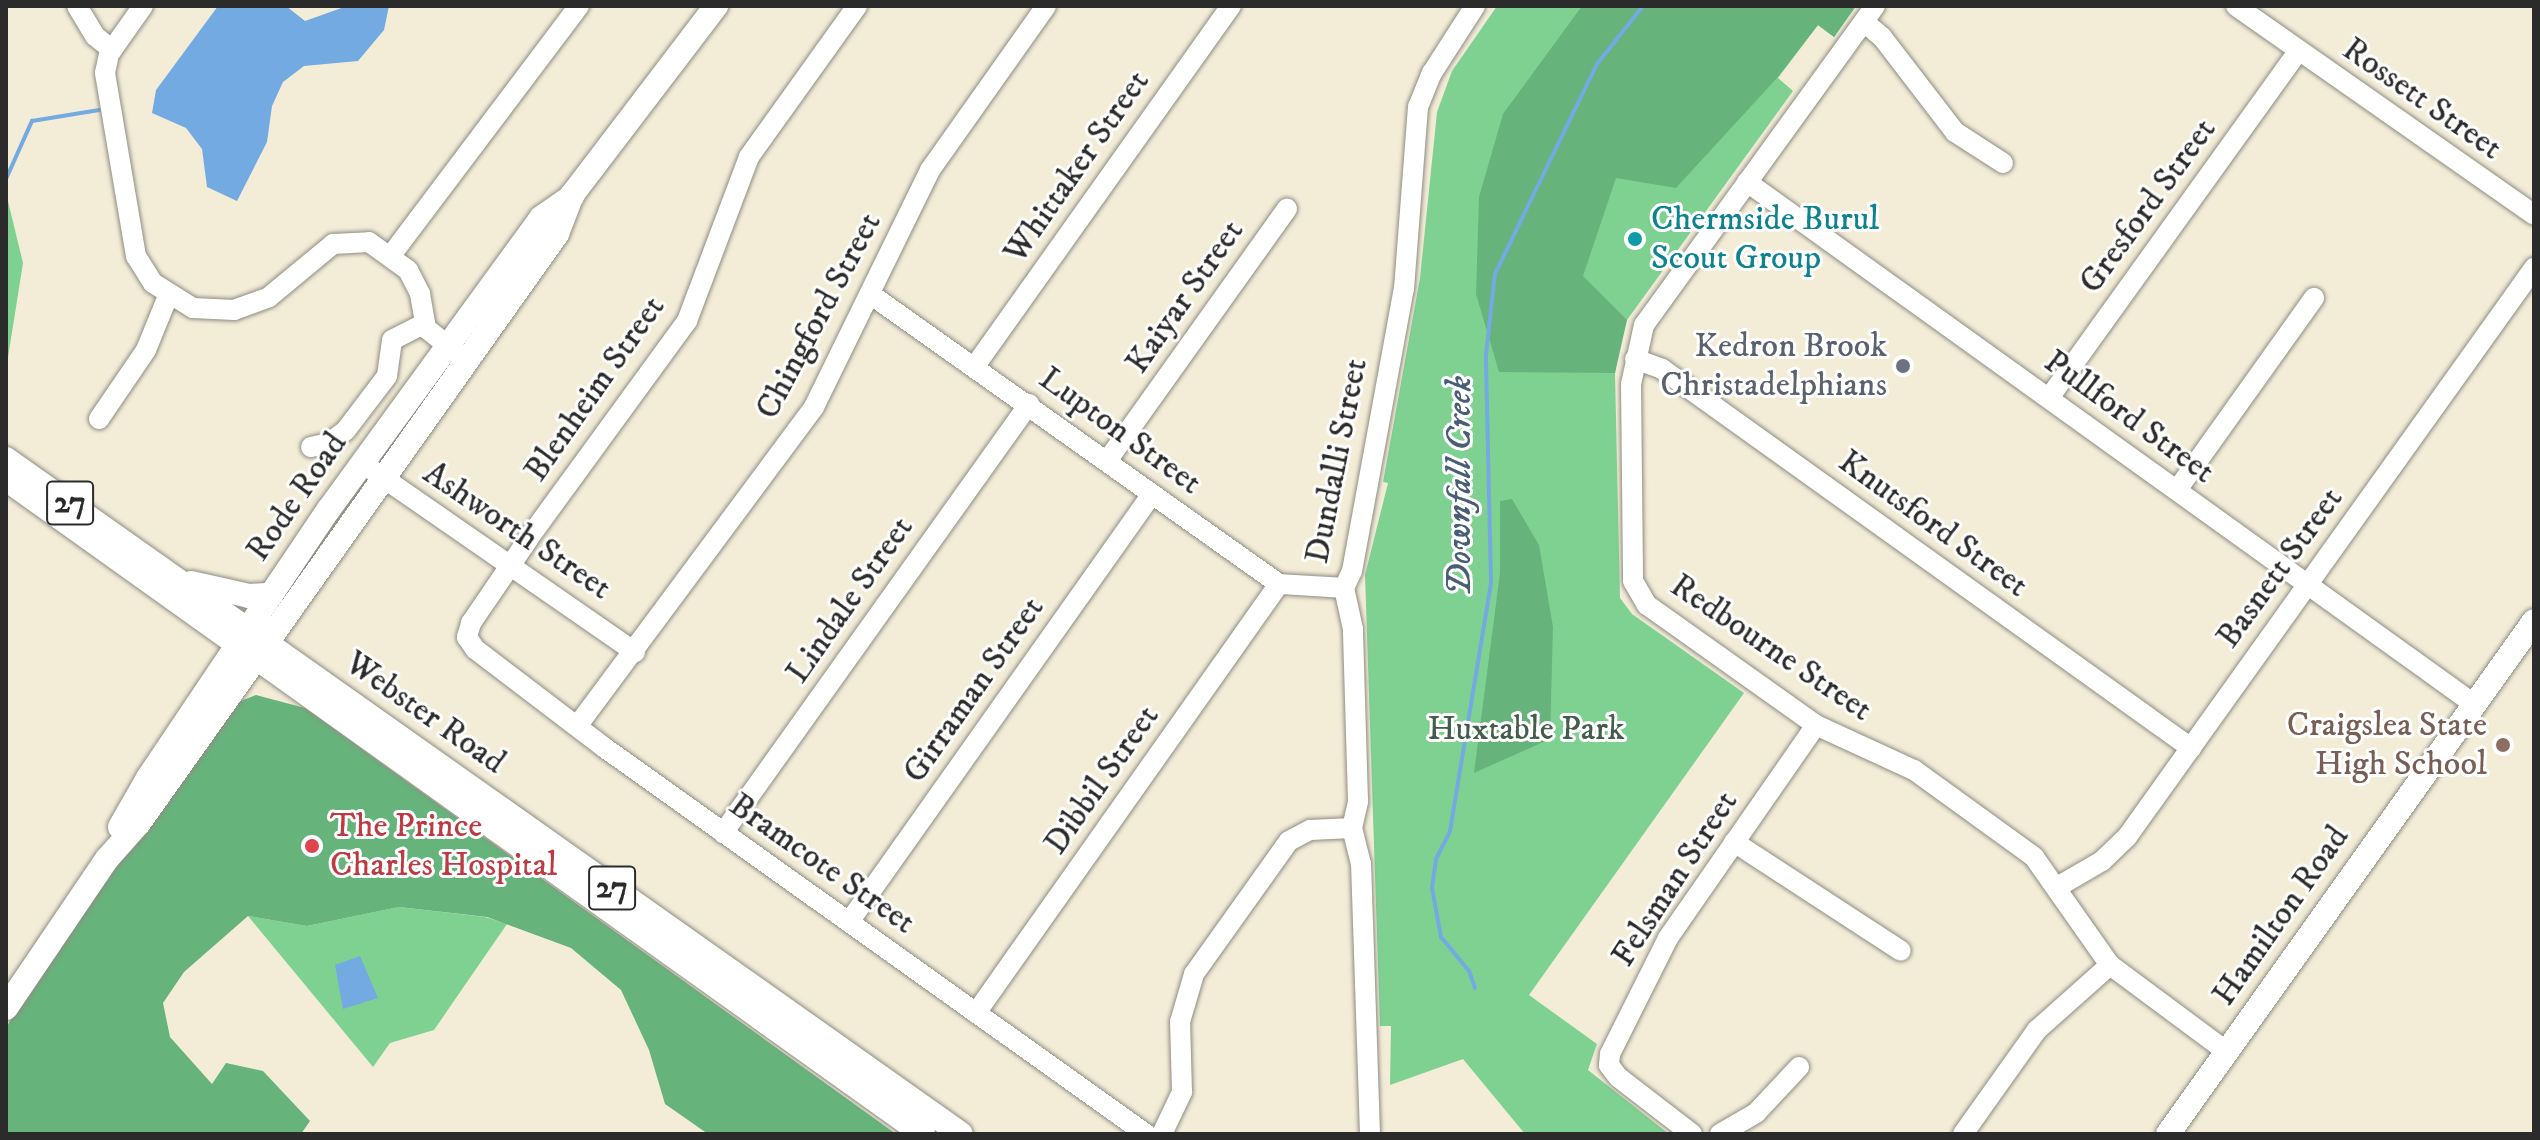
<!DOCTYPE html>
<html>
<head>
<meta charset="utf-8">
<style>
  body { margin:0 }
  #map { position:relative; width:2540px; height:1140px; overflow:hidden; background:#f3edd8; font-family:"IM FELL DW Pica",serif }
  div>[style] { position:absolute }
  .green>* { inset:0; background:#7fd192 }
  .forest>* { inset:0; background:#67b37c }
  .water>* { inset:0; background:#73aae2 }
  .stream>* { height:4px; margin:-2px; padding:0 2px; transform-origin:2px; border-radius:2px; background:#73aae2 }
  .roads { filter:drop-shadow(0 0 2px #8f8c82) drop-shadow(0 0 2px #8f8c82) }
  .minor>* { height:20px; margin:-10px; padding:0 10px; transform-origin:10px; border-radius:10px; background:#fff }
  .major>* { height:24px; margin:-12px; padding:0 12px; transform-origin:12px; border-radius:12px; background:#fff }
  .dots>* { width:22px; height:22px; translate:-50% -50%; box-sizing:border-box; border:4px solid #fff; border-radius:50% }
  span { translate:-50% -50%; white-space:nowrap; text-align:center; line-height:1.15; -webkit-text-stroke:6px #fff; paint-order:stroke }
  .shield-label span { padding:2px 6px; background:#fff; border:2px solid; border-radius:6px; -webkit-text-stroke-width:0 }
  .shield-label { font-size:32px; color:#2b2b2b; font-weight:700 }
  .street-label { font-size:34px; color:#2b2b2b }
  .culture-label { font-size:34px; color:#0d838f }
  .left { translate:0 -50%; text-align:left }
  .worship-label { font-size:34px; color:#5b616d }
  .right { translate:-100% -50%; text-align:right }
  .education-label { font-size:34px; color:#785e54 }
  .park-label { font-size:34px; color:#445d4a }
  .health-label { font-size:34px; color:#be3a42 }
  .water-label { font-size:36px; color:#485e74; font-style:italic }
  .frame { position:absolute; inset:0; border:8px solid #2b2b2b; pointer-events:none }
</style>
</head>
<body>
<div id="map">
  <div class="green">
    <div style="clip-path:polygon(1497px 6px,1856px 6px,1834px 37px,1818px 25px,1778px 78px,1793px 91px,1627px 320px,1619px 343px,1615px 374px,1620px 598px,1632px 614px,1744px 693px,1529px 995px,1597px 1044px,1588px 1070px,1669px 1134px,1525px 1134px,1463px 1059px,1390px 1085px,1391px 1026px,1380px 1026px,1365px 575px,1388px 483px,1383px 482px,1420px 278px,1437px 112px,1452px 71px)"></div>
    <div style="clip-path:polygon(6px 193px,23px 263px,6px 370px)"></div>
    <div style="clip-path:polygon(399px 907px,485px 917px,507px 924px,434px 1030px,390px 1043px,373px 1067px,248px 916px,307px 926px)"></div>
  </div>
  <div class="forest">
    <div style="clip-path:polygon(1582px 6px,1856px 6px,1834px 37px,1818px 25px,1777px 78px,1676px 188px,1616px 178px,1583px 276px,1627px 320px,1615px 373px,1499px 372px,1476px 294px,1479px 197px,1503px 114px)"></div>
    <div style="clip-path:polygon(1512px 499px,1539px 545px,1553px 627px,1550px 739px,1474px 773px,1500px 573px,1500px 501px)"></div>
    <div style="clip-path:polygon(256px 695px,305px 708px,896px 1134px,708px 1134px,665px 1104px,649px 1050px,621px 990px,571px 948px,487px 917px,399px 907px,307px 926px,248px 916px,184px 972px,163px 1003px,170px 1037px,212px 1084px,226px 1063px,263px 1071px,310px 1121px,301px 1134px,6px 1134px,6px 1029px,27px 985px,228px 706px)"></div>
  </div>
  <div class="water">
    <div style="clip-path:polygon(218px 6px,286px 6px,305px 21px,347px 6px,389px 6px,384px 30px,358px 61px,304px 66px,283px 82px,272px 106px,267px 142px,237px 201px,207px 187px,202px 149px,186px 128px,152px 113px,156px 90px)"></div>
    <div style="clip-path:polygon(360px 956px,378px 998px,343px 1009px,335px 965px)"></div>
  </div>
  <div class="stream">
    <div style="left:6px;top:179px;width:64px;rotate:-65.9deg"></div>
    <div style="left:32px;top:121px;width:68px;rotate:-9.3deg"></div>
    <div style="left:1475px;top:988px;width:18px;rotate:-109deg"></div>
    <div style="left:1469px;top:971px;width:44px;rotate:-129.5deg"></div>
    <div style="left:1441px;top:937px;width:50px;rotate:-100.4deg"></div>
    <div style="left:1432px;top:888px;width:29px;rotate:-82deg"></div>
    <div style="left:1436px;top:859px;width:31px;rotate:-63deg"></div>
    <div style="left:1450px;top:831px;width:252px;rotate:-80.6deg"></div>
    <div style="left:1491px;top:582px;width:227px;rotate:-91.3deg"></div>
    <div style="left:1486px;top:355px;width:81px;rotate:-83.7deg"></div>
    <div style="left:1495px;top:274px;width:233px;rotate:-64.1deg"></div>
    <div style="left:1597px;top:64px;width:74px;rotate:-51.6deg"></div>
  </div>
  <div class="roads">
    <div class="minor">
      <div style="left:77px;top:6px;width:35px;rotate:59deg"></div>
      <div style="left:95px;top:36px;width:22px;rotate:39deg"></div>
      <div style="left:143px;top:6px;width:59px;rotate:125.3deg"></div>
      <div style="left:109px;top:54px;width:19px;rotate:102deg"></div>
      <div style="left:105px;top:73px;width:186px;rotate:80.4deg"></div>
      <div style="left:136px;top:256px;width:32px;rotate:58deg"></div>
      <div style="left:153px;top:283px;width:47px;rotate:32deg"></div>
      <div style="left:193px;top:308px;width:41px;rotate:2.8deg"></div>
      <div style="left:234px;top:310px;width:37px;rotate:-20deg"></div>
      <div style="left:269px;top:297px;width:83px;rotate:-39.6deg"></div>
      <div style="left:333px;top:244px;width:36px;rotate:-3deg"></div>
      <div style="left:369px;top:242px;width:48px;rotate:35.7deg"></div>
      <div style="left:408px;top:270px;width:27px;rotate:63deg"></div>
      <div style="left:420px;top:294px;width:35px;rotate:80deg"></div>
      <div style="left:426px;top:328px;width:43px;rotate:39.3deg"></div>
      <div style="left:857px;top:6px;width:186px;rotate:125.6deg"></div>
      <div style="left:749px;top:157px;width:175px;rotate:110.7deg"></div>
      <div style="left:687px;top:321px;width:268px;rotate:126.1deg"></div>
      <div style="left:529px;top:538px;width:103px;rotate:124.3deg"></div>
      <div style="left:471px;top:623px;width:15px;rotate:106deg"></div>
      <div style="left:467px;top:637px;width:14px;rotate:56deg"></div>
      <div style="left:475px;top:649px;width:163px;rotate:37.3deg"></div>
      <div style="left:605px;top:748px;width:665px;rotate:35.51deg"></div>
      <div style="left:1875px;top:6px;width:394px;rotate:125.9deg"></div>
      <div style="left:1644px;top:325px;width:60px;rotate:102.4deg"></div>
      <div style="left:1631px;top:384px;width:197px;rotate:89.4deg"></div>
      <div style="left:1633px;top:581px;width:28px;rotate:60deg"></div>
      <div style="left:1647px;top:605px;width:207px;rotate:35.4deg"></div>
      <div style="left:1816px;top:725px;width:108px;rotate:24.7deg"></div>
      <div style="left:1914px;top:770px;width:148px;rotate:35.9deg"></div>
      <div style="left:2034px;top:857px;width:132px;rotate:54.9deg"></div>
      <div style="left:2110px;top:965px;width:144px;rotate:36.6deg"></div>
      <div style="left:2236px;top:6px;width:364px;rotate:35deg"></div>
      <div style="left:1864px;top:22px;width:23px;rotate:40deg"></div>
      <div style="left:1882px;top:37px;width:120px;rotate:52.5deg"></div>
      <div style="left:1955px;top:132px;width:57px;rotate:32.9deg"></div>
      <div style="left:1747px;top:182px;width:895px;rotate:35.68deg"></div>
      <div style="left:392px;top:254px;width:311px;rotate:-53deg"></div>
      <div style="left:870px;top:294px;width:501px;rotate:35.34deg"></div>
      <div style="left:1279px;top:584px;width:65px;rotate:3.5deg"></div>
      <div style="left:1635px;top:359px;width:29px;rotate:20deg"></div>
      <div style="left:1662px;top:369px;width:651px;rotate:35.62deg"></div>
      <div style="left:975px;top:366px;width:442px;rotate:-54.6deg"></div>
      <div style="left:2049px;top:398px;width:427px;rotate:-54.3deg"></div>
      <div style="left:99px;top:419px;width:83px;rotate:-55.7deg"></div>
      <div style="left:146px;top:350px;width:58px;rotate:-67.8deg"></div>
      <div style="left:311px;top:447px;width:18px;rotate:-13deg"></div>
      <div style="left:329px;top:443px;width:21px;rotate:-37deg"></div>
      <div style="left:346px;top:430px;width:68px;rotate:-52.8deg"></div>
      <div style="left:387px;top:376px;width:36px;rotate:-82deg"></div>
      <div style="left:392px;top:340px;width:36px;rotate:-27deg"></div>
      <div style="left:1107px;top:461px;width:310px;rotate:-54.5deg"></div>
      <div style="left:372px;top:470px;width:320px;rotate:34.7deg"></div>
      <div style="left:2177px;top:490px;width:236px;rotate:-54.5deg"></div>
      <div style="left:578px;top:725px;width:396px;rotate:-53.4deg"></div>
      <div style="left:814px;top:407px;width:264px;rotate:-63.9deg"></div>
      <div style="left:930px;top:170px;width:201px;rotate:-54.7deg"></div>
      <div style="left:723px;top:833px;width:527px;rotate:-54.5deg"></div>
      <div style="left:1734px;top:842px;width:199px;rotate:33.1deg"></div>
      <div style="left:2059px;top:886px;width:50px;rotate:-30.2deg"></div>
      <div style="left:2102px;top:861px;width:35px;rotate:-44deg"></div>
      <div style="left:2127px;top:837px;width:700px;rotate:-54.42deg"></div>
      <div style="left:849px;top:922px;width:524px;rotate:-54.7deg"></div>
      <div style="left:976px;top:1013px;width:525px;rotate:-54.77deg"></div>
      <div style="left:1162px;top:1134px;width:47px;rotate:-64.5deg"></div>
      <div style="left:1182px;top:1092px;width:70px;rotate:-91.6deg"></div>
      <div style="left:1180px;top:1022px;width:50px;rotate:-73.7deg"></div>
      <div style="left:1194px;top:974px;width:163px;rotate:-54.5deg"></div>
      <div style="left:1289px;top:841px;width:24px;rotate:-28deg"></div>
      <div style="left:1310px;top:830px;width:42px;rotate:-2.7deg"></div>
      <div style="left:1370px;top:1134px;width:270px;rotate:-91.9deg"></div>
      <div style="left:1361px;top:864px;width:37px;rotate:-104deg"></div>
      <div style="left:1352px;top:828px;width:28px;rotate:-77deg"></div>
      <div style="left:1358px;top:801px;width:172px;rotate:-91.7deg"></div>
      <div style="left:1353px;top:629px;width:42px;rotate:-102.4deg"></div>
      <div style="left:1344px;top:588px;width:19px;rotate:-65deg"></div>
      <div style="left:1352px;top:571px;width:287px;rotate:-79.6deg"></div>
      <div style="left:1404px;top:289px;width:183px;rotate:-85.6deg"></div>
      <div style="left:1418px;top:107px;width:37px;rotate:-68deg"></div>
      <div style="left:1432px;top:73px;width:80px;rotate:-57.3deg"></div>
      <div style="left:1692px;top:1134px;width:93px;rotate:-142.4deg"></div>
      <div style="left:1618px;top:1077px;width:15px;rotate:-127deg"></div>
      <div style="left:1609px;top:1065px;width:11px;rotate:-85deg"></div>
      <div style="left:1610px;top:1054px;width:130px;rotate:-63.4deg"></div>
      <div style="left:1668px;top:938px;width:259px;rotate:-55.2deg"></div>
      <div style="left:1720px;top:1134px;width:42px;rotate:-30.3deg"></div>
      <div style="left:1756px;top:1113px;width:63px;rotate:-46.9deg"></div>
      <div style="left:1963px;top:1134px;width:128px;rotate:-54.6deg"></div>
      <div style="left:2037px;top:1030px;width:98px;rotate:-41.7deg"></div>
    </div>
    <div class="major">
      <div style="left:6px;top:459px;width:1169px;rotate:35.25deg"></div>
      <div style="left:6px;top:479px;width:1127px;rotate:35.54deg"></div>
      <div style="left:191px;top:583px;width:59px;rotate:12.6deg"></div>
      <div style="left:249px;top:596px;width:22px;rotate:-3deg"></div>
      <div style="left:120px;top:827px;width:56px;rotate:-60.3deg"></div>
      <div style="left:148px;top:778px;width:324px;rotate:-56.1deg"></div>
      <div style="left:329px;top:509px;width:360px;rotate:-53.9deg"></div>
      <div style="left:541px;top:218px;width:38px;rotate:-35deg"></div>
      <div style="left:6px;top:1008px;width:180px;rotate:-55.9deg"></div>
      <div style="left:107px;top:859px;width:48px;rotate:-48.4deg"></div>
      <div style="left:139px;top:823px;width:722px;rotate:-54.64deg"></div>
      <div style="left:557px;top:234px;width:42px;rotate:-69deg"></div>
      <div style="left:572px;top:195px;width:238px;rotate:-52.7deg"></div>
      <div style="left:2168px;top:1134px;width:630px;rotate:-54.49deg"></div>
    </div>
  </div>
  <div class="dots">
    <div style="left:1635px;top:239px;background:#0f9aa8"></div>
    <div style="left:1903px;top:366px;background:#6b7280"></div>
    <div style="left:2503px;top:745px;background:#8d6e63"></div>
    <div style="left:312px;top:846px;background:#e0444e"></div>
  </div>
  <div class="shield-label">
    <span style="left:70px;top:503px">27</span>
    <span style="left:612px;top:888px">27</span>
  </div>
  <div class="street-label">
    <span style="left:2422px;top:99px;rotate:35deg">Rossett Street</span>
    <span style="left:1077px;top:167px;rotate:-55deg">Whittaker Street</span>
    <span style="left:2148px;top:206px;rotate:-54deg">Gresford Street</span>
    <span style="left:1185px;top:297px;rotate:-55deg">Kaiyar Street</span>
    <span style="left:819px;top:316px;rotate:-62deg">Chingford Street</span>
    <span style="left:595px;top:389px;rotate:-55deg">Blenheim Street</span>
    <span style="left:2129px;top:417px;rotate:36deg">Pullford Street</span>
    <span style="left:1120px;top:431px;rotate:36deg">Lupton Street</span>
    <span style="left:1337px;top:461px;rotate:-79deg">Dundalli Street</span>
    <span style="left:297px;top:497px;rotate:-55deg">Rode Road</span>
    <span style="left:1933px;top:524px;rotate:36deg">Knutsford Street</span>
    <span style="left:517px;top:531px;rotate:34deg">Ashworth Street</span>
    <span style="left:2280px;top:568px;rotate:-54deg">Basnett Street</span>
    <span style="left:850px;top:600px;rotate:-55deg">Lindale Street</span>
    <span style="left:1771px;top:648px;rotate:34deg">Redbourne Street</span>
    <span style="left:974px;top:690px;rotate:-55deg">Girraman Street</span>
    <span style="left:425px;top:713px;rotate:35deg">Webster Road</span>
    <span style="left:1102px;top:780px;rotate:-55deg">Dibbil Street</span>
    <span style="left:822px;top:864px;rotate:35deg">Bramcote Street</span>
    <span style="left:1675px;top:879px;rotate:-57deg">Felsman Street</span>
    <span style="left:2281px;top:916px;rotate:-55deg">Hamilton Road</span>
  </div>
  <div class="culture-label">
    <span class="left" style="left:1651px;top:239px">Chermside Burul<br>Scout Group</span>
  </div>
  <div class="worship-label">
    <span class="right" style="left:1887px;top:366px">Kedron Brook<br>Christadelphians</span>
  </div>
  <div class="education-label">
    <span class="right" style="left:2487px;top:745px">Craigslea State<br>High School</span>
  </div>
  <div class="park-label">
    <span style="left:1526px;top:730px">Huxtable Park</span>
  </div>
  <div class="health-label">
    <span class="left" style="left:330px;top:846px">The Prince<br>Charles Hospital</span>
  </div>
  <div class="water-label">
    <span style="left:1460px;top:486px;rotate:-90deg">Downfall Creek</span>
  </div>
  <div class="frame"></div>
</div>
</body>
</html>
